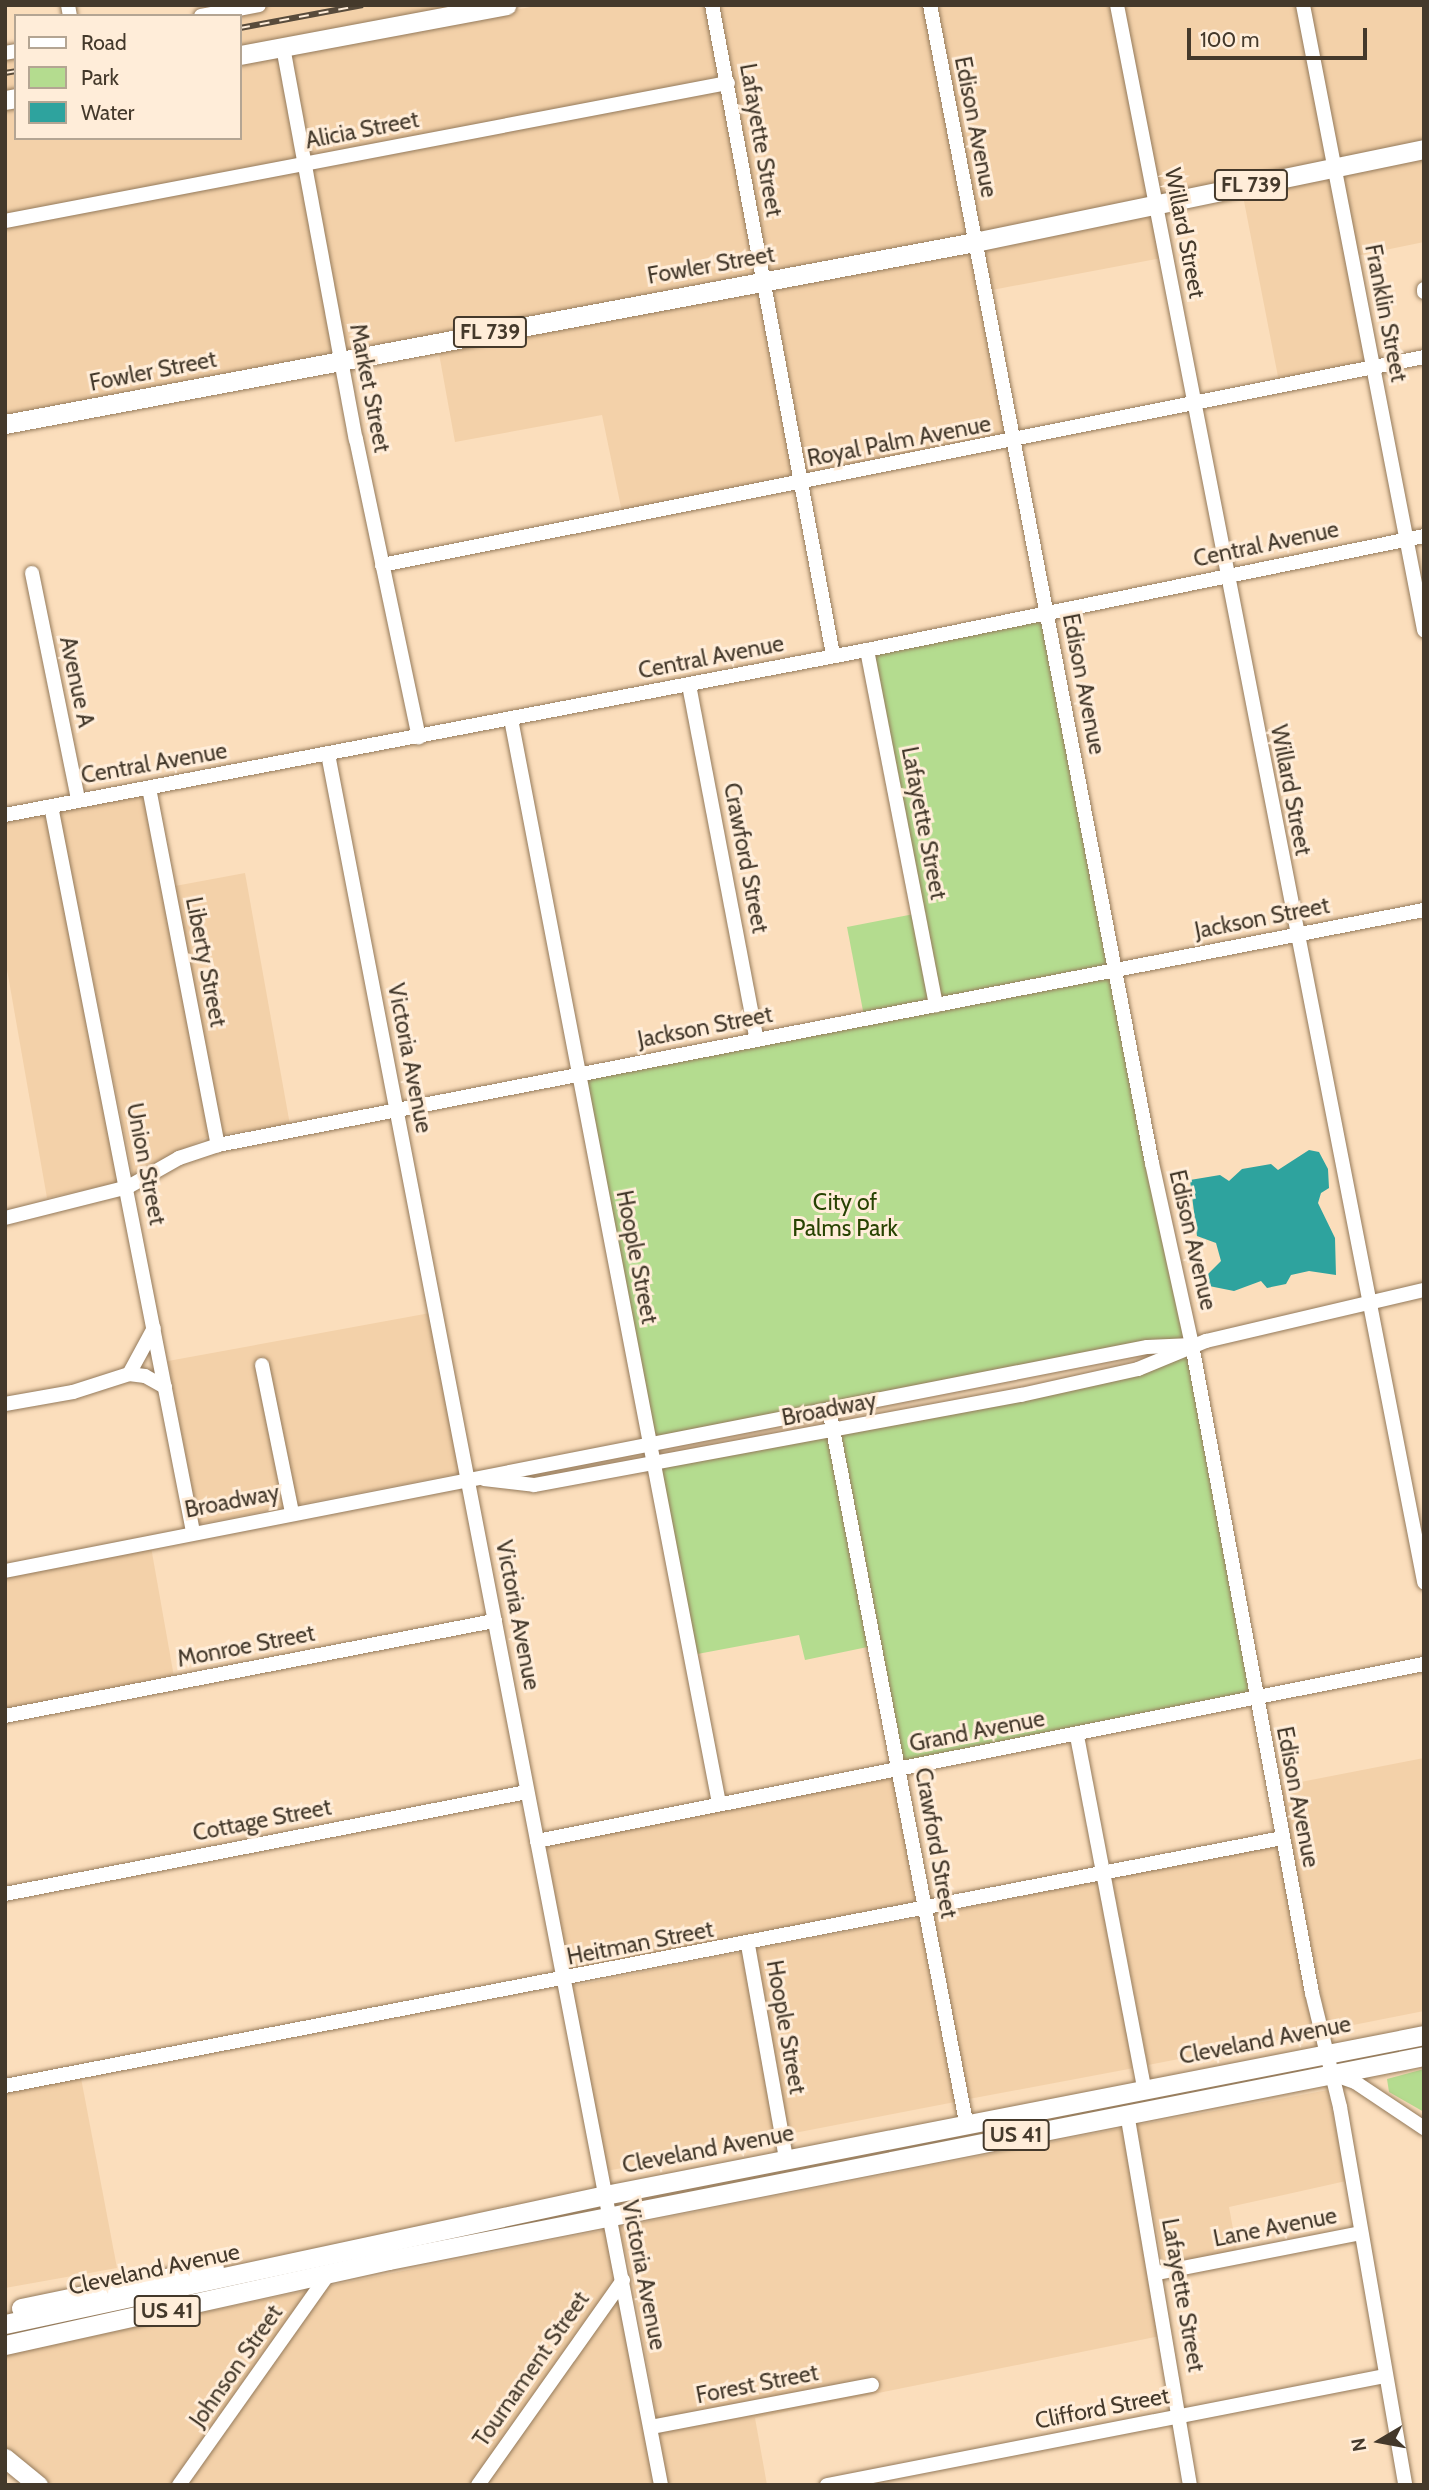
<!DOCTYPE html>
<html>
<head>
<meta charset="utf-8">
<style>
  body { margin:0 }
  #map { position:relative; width:1429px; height:2490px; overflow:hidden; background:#fbdebc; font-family:Cabin,sans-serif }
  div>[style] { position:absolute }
  .built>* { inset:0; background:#f3d1a9 }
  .green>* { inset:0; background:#b4dc8f }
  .water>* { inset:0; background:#2ea39e }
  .roads { filter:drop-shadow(0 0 2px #947a5b) drop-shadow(0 0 2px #947a5b) }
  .minor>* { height:14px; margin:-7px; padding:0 7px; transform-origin:7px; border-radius:7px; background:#fff }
  .major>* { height:19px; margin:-9.5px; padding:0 9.5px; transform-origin:9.5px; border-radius:9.5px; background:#fff }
  .rail>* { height:6px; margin-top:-3px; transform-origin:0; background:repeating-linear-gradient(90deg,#ffedd9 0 10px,#584b3b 0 20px); box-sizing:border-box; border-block:2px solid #584b3b }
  span { translate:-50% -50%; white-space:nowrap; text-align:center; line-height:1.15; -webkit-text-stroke:6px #ffedd9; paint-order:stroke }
  .shield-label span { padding:2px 5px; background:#ffedd9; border:2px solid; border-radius:5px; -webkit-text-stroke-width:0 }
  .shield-label { font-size:21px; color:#44392b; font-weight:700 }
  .street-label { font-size:23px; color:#44392b }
  .park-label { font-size:23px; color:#284302 }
  .frame { position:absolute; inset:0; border:7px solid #44392b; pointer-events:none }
  .legend { position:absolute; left:14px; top:14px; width:228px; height:126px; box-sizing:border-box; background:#ffedd9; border:2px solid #b4a593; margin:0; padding:9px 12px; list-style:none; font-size:21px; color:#44392b }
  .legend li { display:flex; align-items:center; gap:14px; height:35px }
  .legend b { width:35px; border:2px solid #b4a593 }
  .north { position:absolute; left:1345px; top:2406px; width:70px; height:70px; -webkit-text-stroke:5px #ffedd9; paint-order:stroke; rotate:260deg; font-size:19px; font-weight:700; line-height:28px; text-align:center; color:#44392b }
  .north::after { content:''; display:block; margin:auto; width:24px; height:32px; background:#44392b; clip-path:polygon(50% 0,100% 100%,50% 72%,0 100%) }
  .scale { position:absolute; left:1187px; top:28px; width:180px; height:32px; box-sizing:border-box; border:4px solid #44392b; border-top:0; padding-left:9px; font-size:21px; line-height:24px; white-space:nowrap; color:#44392b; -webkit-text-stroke:5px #ffedd9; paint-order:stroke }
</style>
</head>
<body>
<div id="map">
  <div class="built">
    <div style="clip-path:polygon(248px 5px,471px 5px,240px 49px,240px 16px,193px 16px)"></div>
    <div style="clip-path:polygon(541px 5px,705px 5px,719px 78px,311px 157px,291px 52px)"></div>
    <div style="clip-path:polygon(719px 5px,923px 5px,967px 237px,769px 273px)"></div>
    <div style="clip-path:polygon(937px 5px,1424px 5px,1424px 143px,981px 235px)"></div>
    <div style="clip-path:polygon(16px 50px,16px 91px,5px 93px,5px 52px)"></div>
    <div style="clip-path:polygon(277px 54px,297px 160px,5px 214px,5px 106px,16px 104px,16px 138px,240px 138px,240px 62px)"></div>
    <div style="clip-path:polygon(722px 90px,756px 275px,347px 352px,313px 170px)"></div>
    <div style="clip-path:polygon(1424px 156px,1424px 242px,1356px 256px,1374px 363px,1279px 382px,1243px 196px,1159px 213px,1167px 257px,992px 290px,983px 247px)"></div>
    <div style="clip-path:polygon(299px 172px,334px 355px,5px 417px,5px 227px)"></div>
    <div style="clip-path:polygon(969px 250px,1006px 436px,807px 475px,772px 285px)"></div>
    <div style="clip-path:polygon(758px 288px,794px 478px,622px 512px,602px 415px,455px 442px,438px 348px)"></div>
    <div style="clip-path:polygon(143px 796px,209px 1136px,133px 1176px,59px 811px)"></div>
    <div style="clip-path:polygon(45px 814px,120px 1182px,47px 1198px,5px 958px,5px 822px)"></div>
    <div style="clip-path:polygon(245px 873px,290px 1125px,223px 1134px,175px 886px)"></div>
    <div style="clip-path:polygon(430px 1313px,461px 1473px,199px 1524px,168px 1361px)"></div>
    <div style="clip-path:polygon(151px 1547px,174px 1677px,5px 1710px,5px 1578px)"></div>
    <div style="clip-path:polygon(1424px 1758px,1424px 2011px,1328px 2030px,1280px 1786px)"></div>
    <div style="clip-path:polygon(893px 1777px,916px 1905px,569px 1973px,546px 1845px)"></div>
    <div style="clip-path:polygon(1277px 1846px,1314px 2033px,1148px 2065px,1112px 1878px)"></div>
    <div style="clip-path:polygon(1099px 1881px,1134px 2068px,969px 2099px,932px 1915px)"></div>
    <div style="clip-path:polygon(919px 1918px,955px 2102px,789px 2134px,756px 1949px)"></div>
    <div style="clip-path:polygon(742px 1952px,776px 2137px,607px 2171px,572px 1986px)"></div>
    <div style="clip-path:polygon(81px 2078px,117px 2268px,5px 2288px,5px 2092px)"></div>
    <div style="clip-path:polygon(1328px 2090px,1346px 2181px,1229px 2207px,1237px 2251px,1163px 2265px,1137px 2125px)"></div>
    <div style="clip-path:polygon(1123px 2128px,1160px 2336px,755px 2418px,767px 2485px,668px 2485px,659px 2432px,879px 2390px,878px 2378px,657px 2419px,632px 2278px,619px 2227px)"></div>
    <div style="clip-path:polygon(605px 2230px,615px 2279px,470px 2485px,187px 2485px,328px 2286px)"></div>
    <div style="clip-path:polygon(309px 2290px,171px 2485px,50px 2485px,5px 2449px,5px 2355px)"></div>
    <div style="clip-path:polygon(619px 2296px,654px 2485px,494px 2485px,488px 2481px)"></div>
  </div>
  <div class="green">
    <div style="clip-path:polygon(1045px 616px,1113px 968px,938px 1002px,870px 653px)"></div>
    <div style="clip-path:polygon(914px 914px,932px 1003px,864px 1016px,847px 927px)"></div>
    <div style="clip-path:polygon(1114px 974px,1188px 1342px,652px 1441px,583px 1078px)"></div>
    <div style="clip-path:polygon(1191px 1349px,1251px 1697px,901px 1767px,877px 1645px,805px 1660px,799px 1635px,692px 1655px,658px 1469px,1135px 1372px)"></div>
    <div style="clip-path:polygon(1424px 2069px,1424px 2112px,1389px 2092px,1387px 2079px)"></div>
  </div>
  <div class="water">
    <div style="clip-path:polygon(1309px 1150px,1319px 1152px,1328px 1169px,1329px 1188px,1321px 1193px,1318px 1203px,1335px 1238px,1336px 1275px,1309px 1271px,1291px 1275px,1286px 1284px,1267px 1288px,1261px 1281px,1234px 1291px,1209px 1286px,1207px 1275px,1221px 1261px,1216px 1243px,1197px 1236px,1190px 1180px,1220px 1175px,1229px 1181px,1242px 1169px,1271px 1164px,1278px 1170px)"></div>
  </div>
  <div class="roads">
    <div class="minor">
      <div style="left:68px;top:5px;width:11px;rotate:80deg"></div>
      <div style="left:712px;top:5px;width:661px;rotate:79.45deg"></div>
      <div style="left:930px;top:5px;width:1179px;rotate:79.15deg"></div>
      <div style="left:1152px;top:1163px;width:186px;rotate:77.6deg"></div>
      <div style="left:1192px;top:1345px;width:659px;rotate:79.51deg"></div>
      <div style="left:1312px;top:1993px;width:117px;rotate:76.2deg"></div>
      <div style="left:1340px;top:2107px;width:384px;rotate:80.2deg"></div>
      <div style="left:1117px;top:5px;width:1607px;rotate:78.98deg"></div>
      <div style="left:1303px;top:5px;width:637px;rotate:79.04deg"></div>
      <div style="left:201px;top:16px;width:59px;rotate:-10.7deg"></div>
      <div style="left:283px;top:47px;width:399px;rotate:79.5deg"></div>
      <div style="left:356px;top:439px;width:305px;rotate:78.1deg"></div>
      <div style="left:5px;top:53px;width:11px;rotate:-10deg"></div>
      <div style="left:5px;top:221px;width:736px;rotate:-10.81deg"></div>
      <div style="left:1424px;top:289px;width:3px;rotate:90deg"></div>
      <div style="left:382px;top:565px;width:1063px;rotate:-11.29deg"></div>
      <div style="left:32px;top:573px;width:232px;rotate:78.5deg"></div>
      <div style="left:867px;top:650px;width:362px;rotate:79deg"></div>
      <div style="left:689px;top:685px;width:361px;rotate:79.2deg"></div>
      <div style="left:511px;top:719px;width:1104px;rotate:79.14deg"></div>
      <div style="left:328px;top:754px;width:1763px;rotate:79.11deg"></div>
      <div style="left:149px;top:788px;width:364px;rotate:79.1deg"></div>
      <div style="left:51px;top:806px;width:740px;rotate:78.93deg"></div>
      <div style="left:5px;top:815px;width:878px;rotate:-10.84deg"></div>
      <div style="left:867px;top:650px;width:569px;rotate:-11.57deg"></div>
      <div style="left:5px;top:1218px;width:127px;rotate:-14.1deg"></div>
      <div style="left:128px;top:1187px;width:59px;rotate:-29.6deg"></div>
      <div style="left:179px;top:1158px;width:41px;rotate:-18.4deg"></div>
      <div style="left:218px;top:1145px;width:1229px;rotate:-11.03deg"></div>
      <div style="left:262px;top:1365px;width:151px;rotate:78.5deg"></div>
      <div style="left:129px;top:1374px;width:52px;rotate:-61.5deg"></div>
      <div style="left:5px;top:1404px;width:69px;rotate:-10deg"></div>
      <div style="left:73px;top:1392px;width:59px;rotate:-17.8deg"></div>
      <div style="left:129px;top:1374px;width:16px;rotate:7deg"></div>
      <div style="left:145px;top:1376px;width:23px;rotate:29deg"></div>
      <div style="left:829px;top:1409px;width:726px;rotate:79.12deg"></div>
      <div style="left:484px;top:1479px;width:50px;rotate:6.8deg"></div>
      <div style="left:534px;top:1485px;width:495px;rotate:-10.5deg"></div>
      <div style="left:1021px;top:1395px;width:120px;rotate:-12.5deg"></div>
      <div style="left:1138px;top:1369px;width:74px;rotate:-22.4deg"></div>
      <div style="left:1206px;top:1341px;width:224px;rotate:-13.2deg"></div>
      <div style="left:5px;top:1571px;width:1164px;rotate:-11.1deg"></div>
      <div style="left:1147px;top:1347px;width:45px;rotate:-2.5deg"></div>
      <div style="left:5px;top:1716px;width:499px;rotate:-11deg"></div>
      <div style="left:1077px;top:1736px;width:358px;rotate:79.2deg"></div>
      <div style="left:537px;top:1841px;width:904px;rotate:-11.29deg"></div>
      <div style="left:5px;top:1894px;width:532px;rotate:-11.06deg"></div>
      <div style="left:748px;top:1945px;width:217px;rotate:79.9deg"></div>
      <div style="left:1332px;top:2074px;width:24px;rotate:19deg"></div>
      <div style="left:1355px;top:2082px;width:83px;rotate:33.7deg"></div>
      <div style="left:5px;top:2086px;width:1301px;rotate:-10.99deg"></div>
      <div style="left:1127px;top:2113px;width:377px;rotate:80.4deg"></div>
      <div style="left:1157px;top:2273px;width:208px;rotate:-11.1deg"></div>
      <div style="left:651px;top:2427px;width:225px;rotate:-10.8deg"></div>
      <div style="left:179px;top:2485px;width:260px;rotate:-54.7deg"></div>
      <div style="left:478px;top:2485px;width:251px;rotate:-54.7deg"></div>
      <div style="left:827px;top:2485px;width:569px;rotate:-11.05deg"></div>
    </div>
    <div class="major">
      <div style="left:240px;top:55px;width:271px;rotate:-10.6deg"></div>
      <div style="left:5px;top:100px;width:11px;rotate:-10deg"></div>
      <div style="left:5px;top:424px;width:987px;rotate:-10.63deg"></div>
      <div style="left:975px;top:242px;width:459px;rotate:-11.7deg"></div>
      <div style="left:21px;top:2308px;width:197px;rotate:-11.7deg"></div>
      <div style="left:5px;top:2324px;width:614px;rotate:-12.13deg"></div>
      <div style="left:605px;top:2195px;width:834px;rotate:-11.05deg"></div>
      <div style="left:5px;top:2345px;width:393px;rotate:-12.5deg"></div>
      <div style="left:389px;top:2260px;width:1055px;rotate:-11.15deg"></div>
      <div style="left:5px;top:2458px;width:43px;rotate:39.3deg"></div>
    </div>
  </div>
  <div class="rail">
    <div style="left:240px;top:28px;width:125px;rotate:-10.6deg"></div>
    <div style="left:5px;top:73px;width:11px;rotate:-10deg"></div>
  </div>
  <div class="shield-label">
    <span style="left:1251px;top:185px">FL 739</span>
    <span style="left:490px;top:332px">FL 739</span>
    <span style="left:1016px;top:2135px">US 41</span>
    <span style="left:167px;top:2311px">US 41</span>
  </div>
  <div class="street-label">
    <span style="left:976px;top:127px;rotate:79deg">Edison Avenue</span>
    <span style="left:362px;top:130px;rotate:-11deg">Alicia Street</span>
    <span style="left:761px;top:140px;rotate:80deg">Lafayette Street</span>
    <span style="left:1185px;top:233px;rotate:79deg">Willard Street</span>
    <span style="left:711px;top:265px;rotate:-10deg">Fowler Street</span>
    <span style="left:1386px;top:313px;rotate:79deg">Franklin Street</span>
    <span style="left:153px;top:371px;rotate:-11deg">Fowler Street</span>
    <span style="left:370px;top:388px;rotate:79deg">Market Street</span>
    <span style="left:899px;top:441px;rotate:-11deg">Royal Palm Avenue</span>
    <span style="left:1266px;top:544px;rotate:-12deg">Central Avenue</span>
    <span style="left:711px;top:657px;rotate:-11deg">Central Avenue</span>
    <span style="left:77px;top:682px;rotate:78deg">Avenue A</span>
    <span style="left:1084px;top:684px;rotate:79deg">Edison Avenue</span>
    <span style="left:154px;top:763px;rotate:-10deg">Central Avenue</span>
    <span style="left:1291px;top:790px;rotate:79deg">Willard Street</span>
    <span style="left:924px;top:823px;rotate:79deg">Lafayette Street</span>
    <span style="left:746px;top:858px;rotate:79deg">Crawford Street</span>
    <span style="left:1262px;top:918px;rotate:-11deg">Jackson Street</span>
    <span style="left:206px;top:962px;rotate:79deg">Liberty Street</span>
    <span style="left:705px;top:1027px;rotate:-11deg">Jackson Street</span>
    <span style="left:410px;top:1058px;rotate:79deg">Victoria Avenue</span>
    <span style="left:146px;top:1164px;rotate:79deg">Union Street</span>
    <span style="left:1193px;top:1240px;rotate:77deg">Edison Avenue</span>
    <span style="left:637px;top:1257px;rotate:79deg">Hoople Street</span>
    <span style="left:829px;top:1409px;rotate:-11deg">Broadway</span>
    <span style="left:232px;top:1501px;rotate:-11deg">Broadway</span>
    <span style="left:518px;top:1615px;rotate:79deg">Victoria Avenue</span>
    <span style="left:246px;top:1646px;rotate:-11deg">Monroe Street</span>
    <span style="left:977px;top:1731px;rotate:-11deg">Grand Avenue</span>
    <span style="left:1298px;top:1797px;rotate:79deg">Edison Avenue</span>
    <span style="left:262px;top:1820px;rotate:-11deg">Cottage Street</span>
    <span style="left:936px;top:1843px;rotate:80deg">Crawford Street</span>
    <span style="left:640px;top:1943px;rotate:-11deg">Heitman Street</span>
    <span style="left:786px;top:2027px;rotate:80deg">Hoople Street</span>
    <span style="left:1265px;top:2040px;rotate:-11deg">Cleveland Avenue</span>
    <span style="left:708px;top:2149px;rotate:-11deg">Cleveland Avenue</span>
    <span style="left:1275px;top:2227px;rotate:-11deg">Lane Avenue</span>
    <span style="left:154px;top:2269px;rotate:-12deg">Cleveland Avenue</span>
    <span style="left:644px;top:2275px;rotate:79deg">Victoria Avenue</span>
    <span style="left:1183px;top:2295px;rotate:80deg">Lafayette Street</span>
    <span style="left:236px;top:2366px;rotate:-55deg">Johnson Street</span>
    <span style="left:531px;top:2369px;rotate:-55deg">Tournament Street</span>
    <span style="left:757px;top:2384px;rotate:-11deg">Forest Street</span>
    <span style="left:1102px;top:2408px;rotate:-11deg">Clifford Street</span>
  </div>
  <div class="park-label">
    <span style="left:845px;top:1215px">City of<br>Palms Park</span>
  </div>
  <div class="frame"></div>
  <ul class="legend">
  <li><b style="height:9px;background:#fff"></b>Road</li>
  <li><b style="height:19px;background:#b4dc8f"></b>Park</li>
  <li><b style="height:19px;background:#2ea39e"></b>Water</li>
  </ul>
  <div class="north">N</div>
  <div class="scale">100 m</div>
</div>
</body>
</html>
